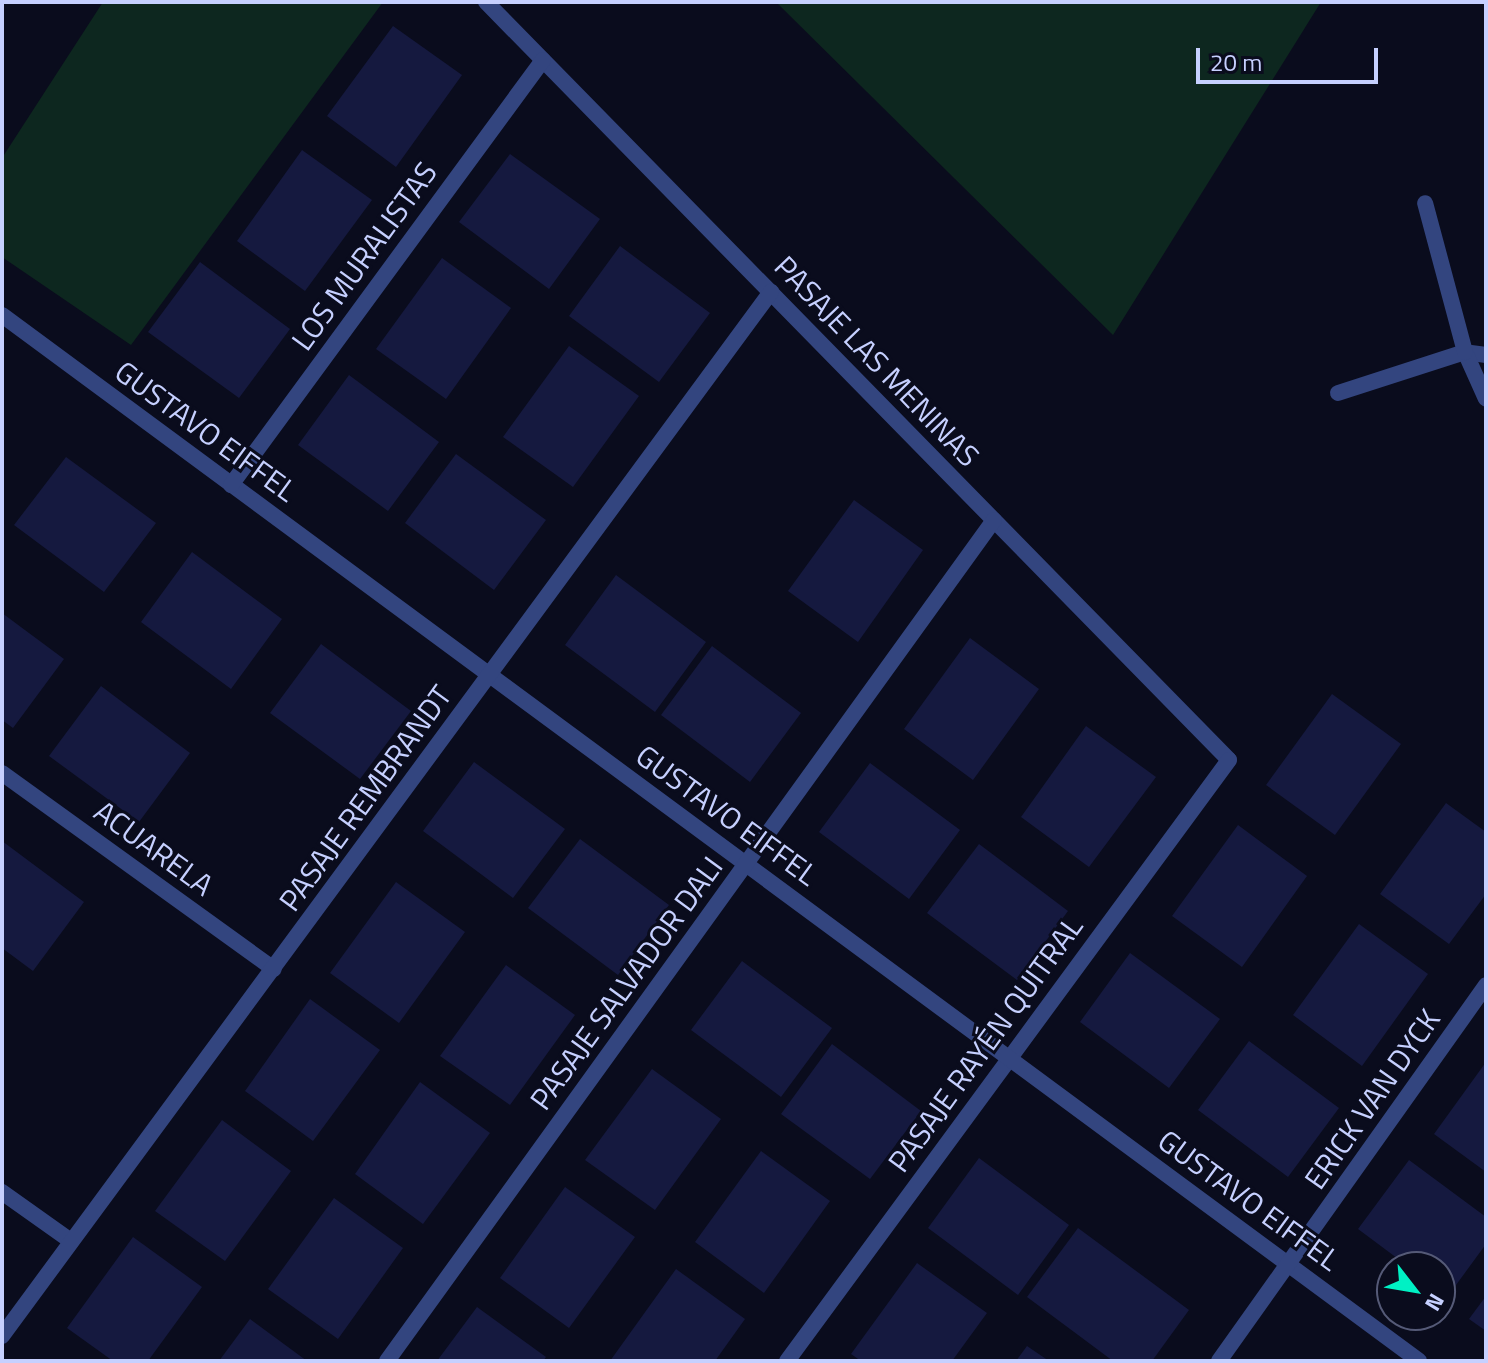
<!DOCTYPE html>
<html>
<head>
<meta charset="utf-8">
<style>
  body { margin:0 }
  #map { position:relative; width:1488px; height:1363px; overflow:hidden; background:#0a0c1d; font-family:"Titillium Web",sans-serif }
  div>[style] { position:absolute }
  .green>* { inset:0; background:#0d271f }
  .building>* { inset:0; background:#15193f }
  .minor>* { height:16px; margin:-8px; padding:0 8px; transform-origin:8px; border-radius:8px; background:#33457f }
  span { translate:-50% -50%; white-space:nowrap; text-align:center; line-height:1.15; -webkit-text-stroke:6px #0a0c1d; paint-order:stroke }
  .street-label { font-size:30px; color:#c6d0ff }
  .frame { position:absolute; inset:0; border:4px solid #c6d0ff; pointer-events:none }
  .north { position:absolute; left:1376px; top:1251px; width:80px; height:80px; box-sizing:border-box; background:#0a0c1d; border:2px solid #555a77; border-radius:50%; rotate:121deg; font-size:22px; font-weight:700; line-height:32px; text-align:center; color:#c6d0ff }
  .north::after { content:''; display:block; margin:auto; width:28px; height:36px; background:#00f1c4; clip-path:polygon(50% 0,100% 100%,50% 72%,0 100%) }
  .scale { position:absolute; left:1196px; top:48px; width:182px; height:36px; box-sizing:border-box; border:4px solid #c6d0ff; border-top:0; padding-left:10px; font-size:24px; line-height:28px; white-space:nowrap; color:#c6d0ff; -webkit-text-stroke:6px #0a0c1d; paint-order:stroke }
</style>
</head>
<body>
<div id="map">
  <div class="green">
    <div style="clip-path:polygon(103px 2px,383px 2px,131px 345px,2px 257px,2px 158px)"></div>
    <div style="clip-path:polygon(776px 2px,1321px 2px,1113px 335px)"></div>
  </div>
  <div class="building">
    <div style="clip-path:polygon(393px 26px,462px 75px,396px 167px,327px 116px)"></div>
    <div style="clip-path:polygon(302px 150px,372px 200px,305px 291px,237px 241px)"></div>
    <div style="clip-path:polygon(510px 154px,600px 219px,549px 289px,459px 222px)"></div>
    <div style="clip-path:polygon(620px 246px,710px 313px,659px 382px,569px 316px)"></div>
    <div style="clip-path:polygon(442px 258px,511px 308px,446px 399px,376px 349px)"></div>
    <div style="clip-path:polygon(200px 262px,290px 329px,239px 398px,148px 332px)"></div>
    <div style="clip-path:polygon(569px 346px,639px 396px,573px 487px,503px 437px)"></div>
    <div style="clip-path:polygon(349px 375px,439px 442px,388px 511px,298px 445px)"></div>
    <div style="clip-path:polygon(456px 454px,546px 520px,494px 590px,405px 523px)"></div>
    <div style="clip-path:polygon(66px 457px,156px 523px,104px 592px,14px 525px)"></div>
    <div style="clip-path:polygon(854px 500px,923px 550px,858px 642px,788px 591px)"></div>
    <div style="clip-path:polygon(192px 552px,282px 619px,231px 689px,141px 622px)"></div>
    <div style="clip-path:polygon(616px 575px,706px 642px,655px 712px,565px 645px)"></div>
    <div style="clip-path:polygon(2px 613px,64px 659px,13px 728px,2px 720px)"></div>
    <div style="clip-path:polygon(970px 638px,1039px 689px,973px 780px,904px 729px)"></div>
    <div style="clip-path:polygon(321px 644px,411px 711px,360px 779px,270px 713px)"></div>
    <div style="clip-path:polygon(712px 646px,801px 713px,750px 782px,661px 715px)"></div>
    <div style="clip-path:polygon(101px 686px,190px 753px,139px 822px,49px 756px)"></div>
    <div style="clip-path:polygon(1332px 694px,1401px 744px,1335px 835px,1266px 785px)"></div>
    <div style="clip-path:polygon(1086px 726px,1156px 777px,1089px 867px,1021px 817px)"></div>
    <div style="clip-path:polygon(474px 762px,565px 829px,513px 898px,423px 831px)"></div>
    <div style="clip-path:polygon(870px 763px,960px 830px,909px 899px,819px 832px)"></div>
    <div style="clip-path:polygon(1446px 803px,1486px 832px,1486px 894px,1449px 944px,1380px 894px)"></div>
    <div style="clip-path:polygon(1238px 825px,1307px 876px,1242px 967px,1172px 916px)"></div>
    <div style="clip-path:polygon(580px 839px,669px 905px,618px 975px,528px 908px)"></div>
    <div style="clip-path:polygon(2px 841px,84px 902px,33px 971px,2px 948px)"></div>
    <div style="clip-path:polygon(979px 844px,1068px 911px,1017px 980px,927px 913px)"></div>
    <div style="clip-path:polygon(396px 882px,465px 932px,399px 1023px,330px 973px)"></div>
    <div style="clip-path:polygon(1359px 924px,1428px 974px,1362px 1066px,1293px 1015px)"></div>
    <div style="clip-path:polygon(1130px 953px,1220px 1019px,1169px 1088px,1080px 1022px)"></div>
    <div style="clip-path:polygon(742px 961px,832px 1028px,781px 1097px,691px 1030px)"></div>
    <div style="clip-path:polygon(506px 965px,575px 1015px,510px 1105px,440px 1056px)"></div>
    <div style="clip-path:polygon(310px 999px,380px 1050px,313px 1141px,245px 1091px)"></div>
    <div style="clip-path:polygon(1249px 1041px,1339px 1108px,1288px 1177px,1198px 1110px)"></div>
    <div style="clip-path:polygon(832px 1044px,921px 1111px,870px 1179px,781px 1114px)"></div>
    <div style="clip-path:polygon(1486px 1062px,1486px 1172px,1434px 1134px)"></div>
    <div style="clip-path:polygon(652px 1069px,721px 1119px,655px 1210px,585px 1160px)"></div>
    <div style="clip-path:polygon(420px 1082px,490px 1133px,423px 1224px,355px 1174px)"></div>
    <div style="clip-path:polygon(222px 1120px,291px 1171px,225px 1261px,155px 1211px)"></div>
    <div style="clip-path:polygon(761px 1151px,830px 1201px,764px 1293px,695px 1242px)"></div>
    <div style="clip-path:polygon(979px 1158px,1069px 1225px,1018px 1295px,928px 1228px)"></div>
    <div style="clip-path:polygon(1409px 1160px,1486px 1217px,1486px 1244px,1448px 1296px,1440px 1290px,1440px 1267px,1409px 1267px,1358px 1229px)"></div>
    <div style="clip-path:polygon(565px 1187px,635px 1237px,569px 1328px,500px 1278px)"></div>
    <div style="clip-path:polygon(334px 1198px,403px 1248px,338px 1339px,268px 1289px)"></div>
    <div style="clip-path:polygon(1078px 1228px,1189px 1310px,1152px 1361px,1113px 1361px,1027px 1297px)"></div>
    <div style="clip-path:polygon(133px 1237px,202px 1287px,148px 1361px,113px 1361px,67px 1328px)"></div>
    <div style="clip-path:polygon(917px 1263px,987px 1313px,952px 1361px,861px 1361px,851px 1354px)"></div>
    <div style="clip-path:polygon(676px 1269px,745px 1319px,715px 1361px,610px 1361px)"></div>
    <div style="clip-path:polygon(1486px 1296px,1486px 1331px,1469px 1319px)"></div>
    <div style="clip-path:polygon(477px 1307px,546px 1357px,543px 1361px,437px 1361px)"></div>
    <div style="clip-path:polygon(250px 1319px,307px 1361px,219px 1361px)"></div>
    <div style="clip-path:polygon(1027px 1346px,1049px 1361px,1016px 1361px)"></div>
  </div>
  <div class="minor">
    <div style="left:486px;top:2px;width:1061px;rotate:45.57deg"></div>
    <div style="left:1229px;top:760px;width:746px;rotate:126.33deg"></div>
    <div style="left:2px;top:315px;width:1761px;rotate:36.43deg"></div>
    <div style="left:1486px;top:355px;width:21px;rotate:-172deg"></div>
    <div style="left:1465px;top:352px;width:51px;rotate:65.9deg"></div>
    <div style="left:1338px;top:393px;width:133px;rotate:-17.9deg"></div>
    <div style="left:1465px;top:352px;width:154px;rotate:-105deg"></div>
    <div style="left:231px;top:485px;width:527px;rotate:-53.72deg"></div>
    <div style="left:2px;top:773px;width:335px;rotate:35.8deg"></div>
    <div style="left:2px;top:1192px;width:85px;rotate:35.4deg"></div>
    <div style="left:2px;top:1336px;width:1297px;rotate:-53.63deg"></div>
    <div style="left:387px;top:1361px;width:1037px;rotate:-54.18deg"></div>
    <div style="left:1219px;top:1361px;width:461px;rotate:-54.6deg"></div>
  </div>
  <div class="street-label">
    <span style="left:364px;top:256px;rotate:-54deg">LOS MURALISTAS</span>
    <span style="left:877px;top:361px;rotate:46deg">PASAJE LAS MENINAS</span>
    <span style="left:206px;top:431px;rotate:36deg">GUSTAVO EIFFEL</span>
    <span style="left:365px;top:798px;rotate:-54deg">PASAJE REMBRANDT</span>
    <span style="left:727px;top:815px;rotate:36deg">GUSTAVO EIFFEL</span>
    <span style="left:154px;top:848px;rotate:36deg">ACUARELA</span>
    <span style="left:626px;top:983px;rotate:-54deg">PASAJE SALVADOR DALI</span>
    <span style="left:985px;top:1044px;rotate:-54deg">PASAJE RAYÉN QUITRAL</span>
    <span style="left:1372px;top:1099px;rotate:-55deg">ERICK VAN DYCK</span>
    <span style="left:1249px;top:1200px;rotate:36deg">GUSTAVO EIFFEL</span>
  </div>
  <div class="frame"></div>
  <div class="north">N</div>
  <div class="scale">20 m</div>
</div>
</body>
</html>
